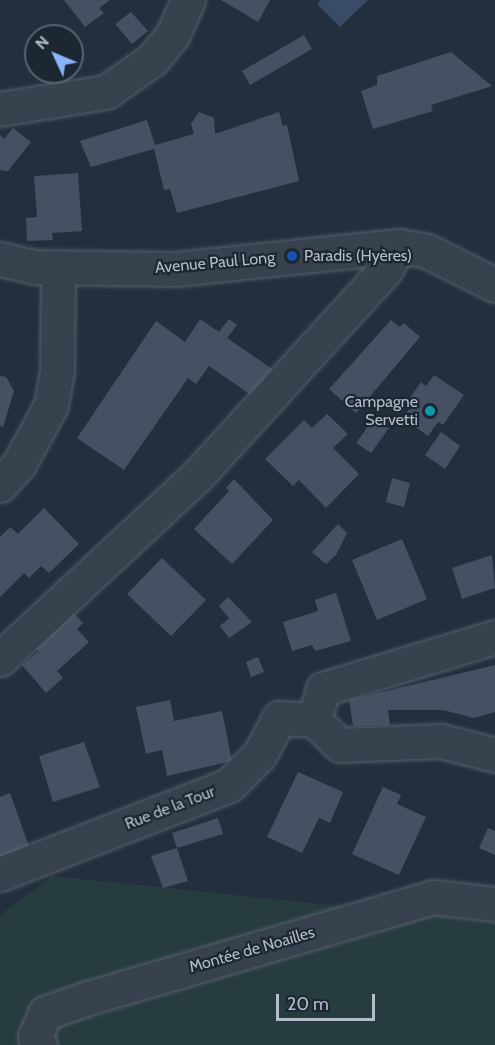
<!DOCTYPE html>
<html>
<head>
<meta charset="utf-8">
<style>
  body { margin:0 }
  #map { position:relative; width:495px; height:1045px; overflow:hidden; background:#242f3e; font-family:Cabin,sans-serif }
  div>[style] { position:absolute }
  .green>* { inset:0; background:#263c3f }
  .water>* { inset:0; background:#394c67 }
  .building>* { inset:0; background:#455162 }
  .roads { filter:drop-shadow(0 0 2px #565f6c) drop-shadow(0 0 2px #565f6c) }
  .street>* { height:33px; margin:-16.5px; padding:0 16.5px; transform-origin:16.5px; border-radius:16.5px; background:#38414e }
  .dots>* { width:16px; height:16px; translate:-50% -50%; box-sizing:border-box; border:3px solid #1d2633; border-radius:50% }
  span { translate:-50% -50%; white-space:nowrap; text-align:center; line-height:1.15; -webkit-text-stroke:4.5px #1d2633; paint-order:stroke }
  .poi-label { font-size:16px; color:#b4bcc9 }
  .left { translate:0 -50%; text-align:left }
  .right { translate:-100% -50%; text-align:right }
  .street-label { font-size:16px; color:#b4bcc9 }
  .north { position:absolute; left:24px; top:24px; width:60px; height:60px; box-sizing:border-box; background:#1d2633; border:2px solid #59626f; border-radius:50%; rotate:314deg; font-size:16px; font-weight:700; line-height:24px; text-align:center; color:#b4bcc9 }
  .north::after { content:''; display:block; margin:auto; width:21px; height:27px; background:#8ab4f8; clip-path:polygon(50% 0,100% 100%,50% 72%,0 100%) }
  .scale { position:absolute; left:276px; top:994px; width:99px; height:27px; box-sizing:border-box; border:3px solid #b4bcc9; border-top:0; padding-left:8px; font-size:18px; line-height:21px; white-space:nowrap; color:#b4bcc9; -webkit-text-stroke:4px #1d2633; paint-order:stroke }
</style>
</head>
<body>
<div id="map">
  <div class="green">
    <div style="clip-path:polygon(52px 876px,495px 922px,495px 1045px,0 1045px,0 915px)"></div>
  </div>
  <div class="water">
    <div style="clip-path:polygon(321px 0,368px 0,340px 27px,317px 4px)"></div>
  </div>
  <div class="building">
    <div style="clip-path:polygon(64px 0,110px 0,99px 8px,104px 13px,85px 27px)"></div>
    <div style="clip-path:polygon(221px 0,270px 0,258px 22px)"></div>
    <div style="clip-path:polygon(131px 12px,148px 31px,132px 44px,115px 24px)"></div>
    <div style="clip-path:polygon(304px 35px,312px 49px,250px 85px,242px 71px)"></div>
    <div style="clip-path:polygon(451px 52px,492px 86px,431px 105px,433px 111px,373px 129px,361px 91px,377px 85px,377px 76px)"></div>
    <div style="clip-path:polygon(199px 112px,214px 118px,215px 134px,279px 112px,283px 126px,287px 125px,299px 181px,177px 213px,170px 189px,164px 190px,154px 149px,91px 167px,80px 141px,147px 120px,155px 145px,194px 134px,191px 124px)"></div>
    <div style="clip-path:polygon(13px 128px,31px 142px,8px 171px,0 170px,0 135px,4px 139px)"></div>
    <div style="clip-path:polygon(78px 173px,82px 231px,52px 233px,53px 240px,27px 241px,26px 218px,37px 217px,34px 176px)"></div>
    <div style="clip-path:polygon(200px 319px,219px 332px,229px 319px,237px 325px,227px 338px,281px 375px,258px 400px,209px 366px,196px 384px,188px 378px,124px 470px,77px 438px,156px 321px,185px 342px)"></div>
    <div style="clip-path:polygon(391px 320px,399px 327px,404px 323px,420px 337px,356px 413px,329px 389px)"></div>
    <div style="clip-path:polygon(434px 375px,464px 395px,443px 425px,438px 422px,428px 436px,403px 418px,413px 404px,408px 401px,421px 382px,426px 386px)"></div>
    <div style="clip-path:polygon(0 376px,6px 377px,14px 391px,3px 427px,0 426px)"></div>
    <div style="clip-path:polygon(327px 414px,348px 434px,333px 448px,359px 474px,326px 508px,299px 480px,293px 486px,265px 459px,304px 420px,312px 428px)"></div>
    <div style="clip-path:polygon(374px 418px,389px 428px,371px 453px,356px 443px)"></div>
    <div style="clip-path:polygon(441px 432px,460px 446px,445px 469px,425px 455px)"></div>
    <div style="clip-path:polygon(392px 478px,410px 483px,404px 507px,386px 502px)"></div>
    <div style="clip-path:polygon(234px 479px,273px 520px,232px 564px,194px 529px,229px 491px,226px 488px)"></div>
    <div style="clip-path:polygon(44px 508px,79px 544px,49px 573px,41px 566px,29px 578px,24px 573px,0 597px,0 537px,10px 527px,18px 534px)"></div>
    <div style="clip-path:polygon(338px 524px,347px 533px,336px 555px,326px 564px,312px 552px)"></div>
    <div style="clip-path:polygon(402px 539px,427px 599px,377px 620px,352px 560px)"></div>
    <div style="clip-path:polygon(492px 555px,495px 588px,462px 599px,452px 568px)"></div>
    <div style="clip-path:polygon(162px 558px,206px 600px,171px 636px,127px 594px)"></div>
    <div style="clip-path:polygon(336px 593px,351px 641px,315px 651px,312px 645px,292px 651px,283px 622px,318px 611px,315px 600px)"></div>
    <div style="clip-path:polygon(228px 597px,252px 622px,229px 638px,220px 626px,229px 618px,219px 606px)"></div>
    <div style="clip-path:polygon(68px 607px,83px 623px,77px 629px,89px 642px,57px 671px,63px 678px,46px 693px,22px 665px,39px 651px,30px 641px)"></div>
    <div style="clip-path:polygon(258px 657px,264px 672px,251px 677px,246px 662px)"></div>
    <div style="clip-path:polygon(495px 665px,495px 712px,474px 718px,443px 710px,388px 710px,390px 725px,353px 726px,349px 700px)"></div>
    <div style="clip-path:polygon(170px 700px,174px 721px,222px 711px,232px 761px,167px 776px,162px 750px,146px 754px,136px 707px)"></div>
    <div style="clip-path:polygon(84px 742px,100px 787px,53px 802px,39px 756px)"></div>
    <div style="clip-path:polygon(298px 772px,343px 792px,330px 823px,319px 818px,302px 853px,267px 837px)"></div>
    <div style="clip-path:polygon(383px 787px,401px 795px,397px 804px,426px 817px,399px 875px,352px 854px)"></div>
    <div style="clip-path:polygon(10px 793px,32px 855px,0 865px,0 797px)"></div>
    <div style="clip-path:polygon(218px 818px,223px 834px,177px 848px,172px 833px)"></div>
    <div style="clip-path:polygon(488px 828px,495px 831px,495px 855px,479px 848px)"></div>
    <div style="clip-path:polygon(177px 848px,188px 881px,163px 888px,151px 856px)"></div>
  </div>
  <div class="roads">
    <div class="street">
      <div style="left:0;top:109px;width:107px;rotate:-9.1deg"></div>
      <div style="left:106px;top:92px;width:57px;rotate:-35.1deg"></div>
      <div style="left:153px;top:59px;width:32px;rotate:-51deg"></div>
      <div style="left:173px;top:34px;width:37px;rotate:-66deg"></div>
      <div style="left:0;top:259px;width:37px;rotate:13deg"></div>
      <div style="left:36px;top:267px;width:140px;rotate:0.8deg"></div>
      <div style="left:176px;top:269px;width:224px;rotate:-5.9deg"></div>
      <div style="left:399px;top:246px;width:28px;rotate:10deg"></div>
      <div style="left:427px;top:251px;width:76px;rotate:26.6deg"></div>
      <div style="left:0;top:485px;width:28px;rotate:-48deg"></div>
      <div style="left:19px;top:464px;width:67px;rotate:-61.5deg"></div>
      <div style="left:51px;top:405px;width:35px;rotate:-80deg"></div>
      <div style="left:57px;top:371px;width:104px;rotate:-89.4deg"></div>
      <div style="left:495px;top:637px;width:180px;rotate:163.2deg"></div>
      <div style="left:323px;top:689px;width:32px;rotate:106deg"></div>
      <div style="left:314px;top:720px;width:36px;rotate:44deg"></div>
      <div style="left:340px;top:745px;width:101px;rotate:-2.3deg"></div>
      <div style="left:441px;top:741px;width:56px;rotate:14.5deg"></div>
      <div style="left:0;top:659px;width:267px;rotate:-42.9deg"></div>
      <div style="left:196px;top:477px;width:282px;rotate:-47.6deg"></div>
      <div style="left:386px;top:269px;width:26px;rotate:-61deg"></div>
      <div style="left:0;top:874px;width:246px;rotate:-21.2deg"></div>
      <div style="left:229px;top:785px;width:44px;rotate:-45deg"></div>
      <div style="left:260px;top:754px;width:41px;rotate:-62.2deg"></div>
      <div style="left:279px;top:718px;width:35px;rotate:3deg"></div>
      <div style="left:40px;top:1045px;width:9px;rotate:-122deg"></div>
      <div style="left:35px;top:1037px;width:26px;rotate:-67deg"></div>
      <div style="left:45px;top:1013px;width:46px;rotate:-19.2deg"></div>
      <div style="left:88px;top:998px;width:359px;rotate:-16.3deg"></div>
      <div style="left:433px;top:897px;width:62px;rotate:6.4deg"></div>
    </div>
  </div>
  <div class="dots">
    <div style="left:292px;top:256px;background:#1a4fb4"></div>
    <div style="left:430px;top:411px;background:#0f9aa8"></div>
  </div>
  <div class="poi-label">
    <span class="left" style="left:304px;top:256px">Paradis (Hyères)</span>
    <span class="right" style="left:418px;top:411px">Campagne<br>Servetti</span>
  </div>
  <div class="street-label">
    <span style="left:215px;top:263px;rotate:-5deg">Avenue Paul Long</span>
    <span style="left:170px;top:808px;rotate:-21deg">Rue de la Tour</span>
    <span style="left:252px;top:950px;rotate:-16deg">Montée de Noailles</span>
  </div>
  <div class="north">N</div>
  <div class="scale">20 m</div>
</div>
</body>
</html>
